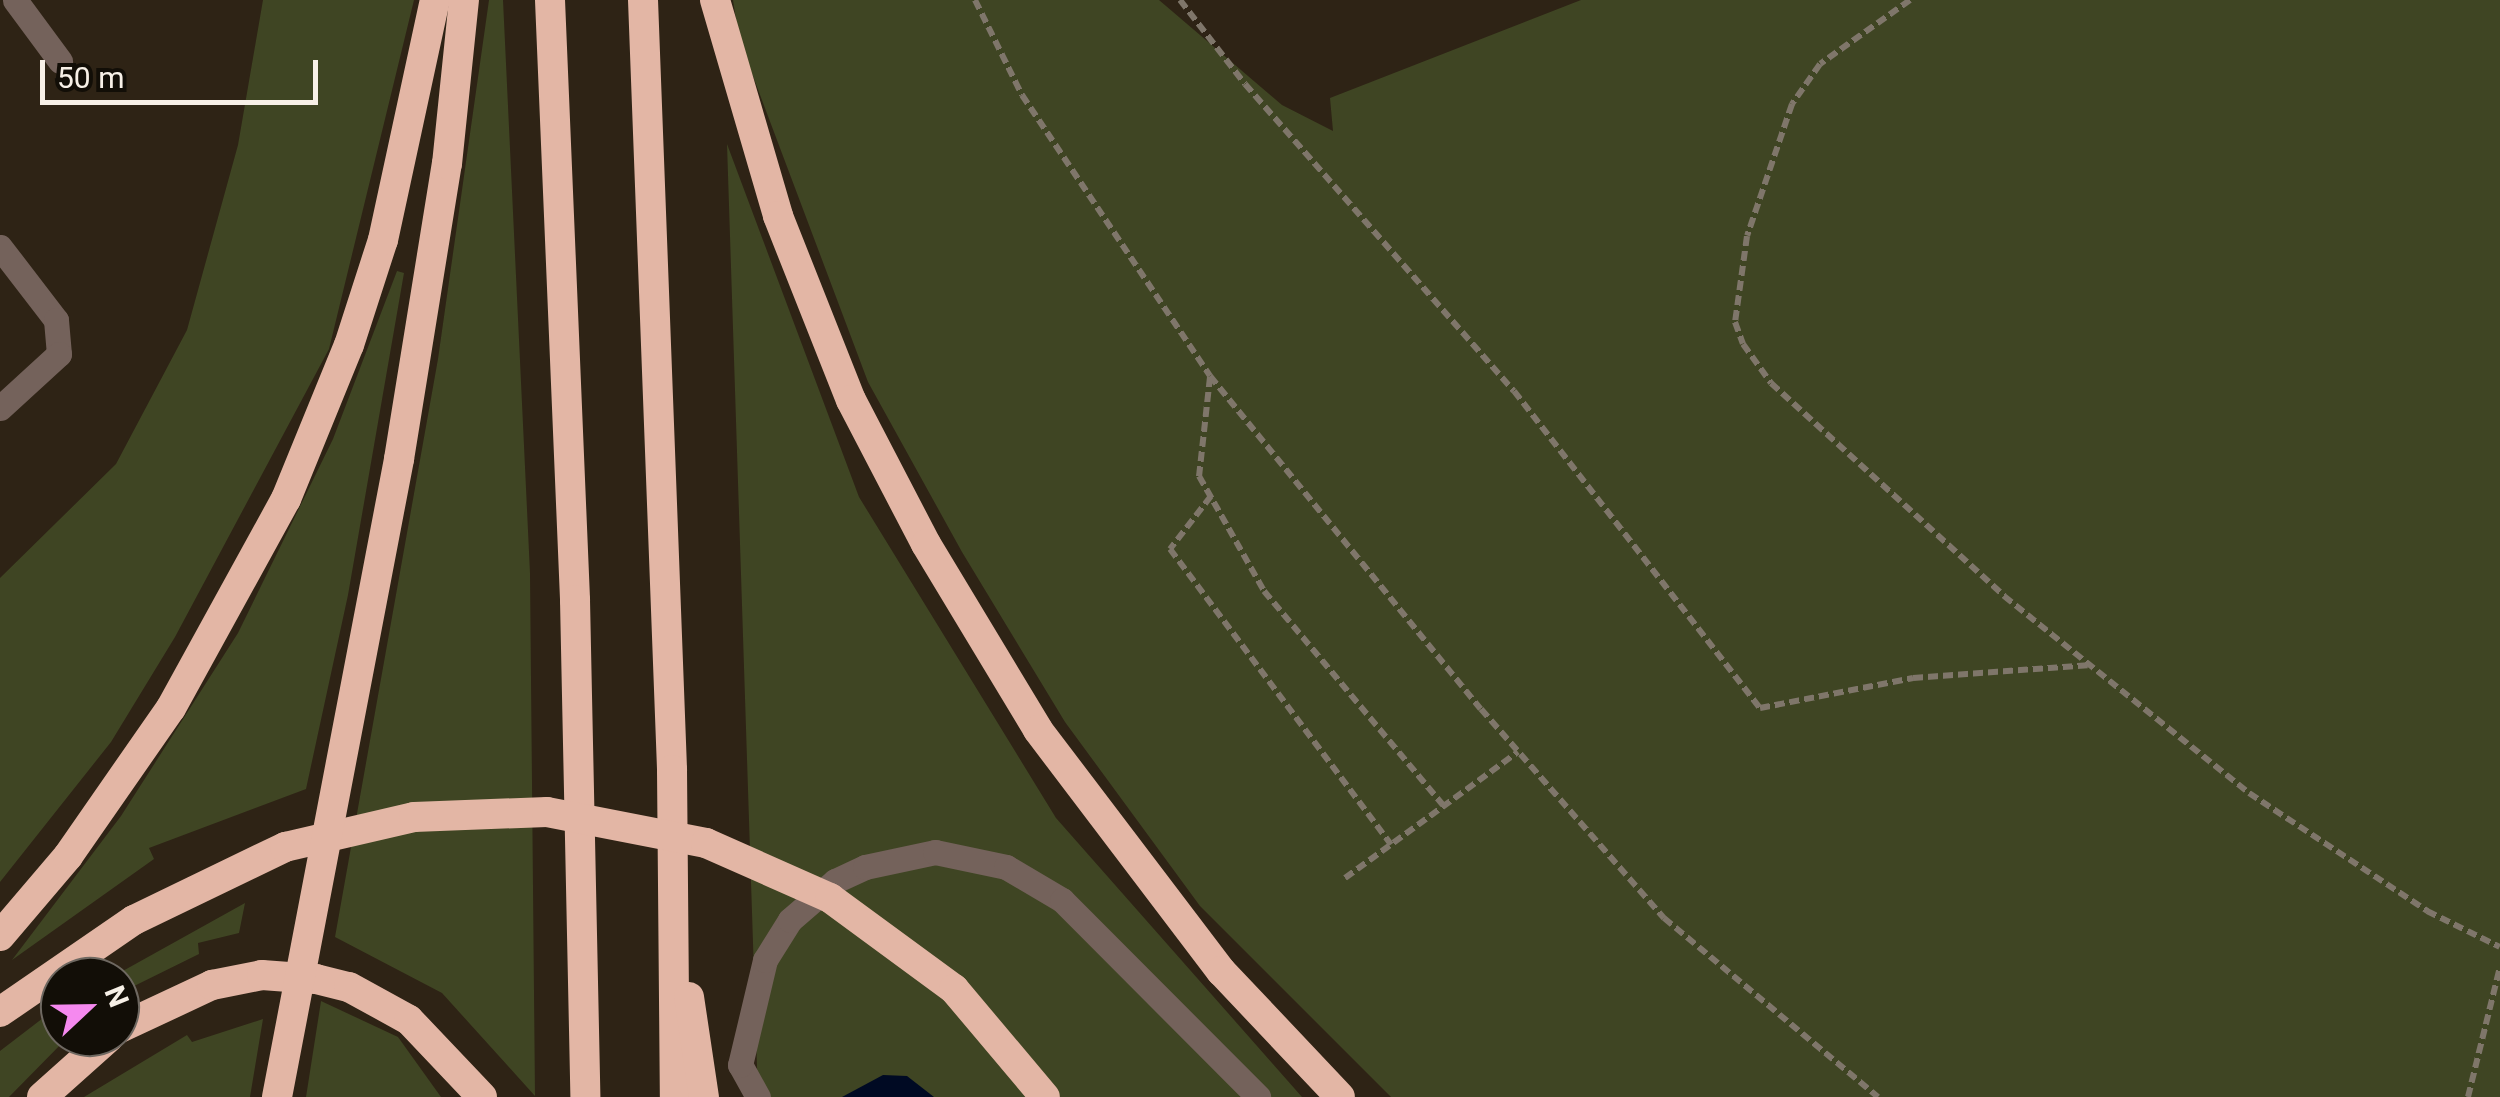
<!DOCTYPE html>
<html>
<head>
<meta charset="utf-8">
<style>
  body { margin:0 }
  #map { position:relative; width:2500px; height:1097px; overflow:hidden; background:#2e2315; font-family:Roboto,sans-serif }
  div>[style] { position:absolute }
  .green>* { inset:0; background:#3f4523 }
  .water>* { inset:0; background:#000a23 }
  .path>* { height:6px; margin-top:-3px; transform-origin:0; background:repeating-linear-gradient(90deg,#7f766a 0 10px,transparent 0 15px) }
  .minor>* { height:25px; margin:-12.5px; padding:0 12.5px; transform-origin:12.5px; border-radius:12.5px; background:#74625b }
  .highway>* { height:30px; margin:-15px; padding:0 15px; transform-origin:15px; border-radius:15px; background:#e3b6a5 }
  span { translate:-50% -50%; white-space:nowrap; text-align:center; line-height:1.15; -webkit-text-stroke:8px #120e07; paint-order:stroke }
  .north { position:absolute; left:40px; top:957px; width:100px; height:100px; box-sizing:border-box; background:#120e07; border:2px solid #6e6861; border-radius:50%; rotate:68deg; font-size:28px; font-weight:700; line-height:40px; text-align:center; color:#f7f0e7 }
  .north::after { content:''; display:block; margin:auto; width:35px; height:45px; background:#f589ef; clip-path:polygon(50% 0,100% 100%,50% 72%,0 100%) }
  .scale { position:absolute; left:40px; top:60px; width:278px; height:45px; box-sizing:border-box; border:5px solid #f7f0e7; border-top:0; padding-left:12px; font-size:30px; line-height:35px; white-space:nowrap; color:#f7f0e7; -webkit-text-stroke:8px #120e07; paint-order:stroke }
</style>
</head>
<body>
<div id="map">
  <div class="green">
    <div style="clip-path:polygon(263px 0,414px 0,329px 349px,175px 637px,111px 742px,0 882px,0 578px,116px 464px,187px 330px,238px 145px)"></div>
    <div style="clip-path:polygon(489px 0,503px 0,530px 573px,535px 1096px,442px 993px,335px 937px,438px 359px)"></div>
    <div style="clip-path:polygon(733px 0,1159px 0,1282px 105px,1333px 131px,1330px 98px,1581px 0,2500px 0,2500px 1097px,1391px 1097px,1200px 906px,1065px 722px,962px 552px,868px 382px,739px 39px)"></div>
    <div style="clip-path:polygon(727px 144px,859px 497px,1056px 818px,1302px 1097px,758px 1097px)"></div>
    <div style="clip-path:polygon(397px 271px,404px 273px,348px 595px,306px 789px,149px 848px,154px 859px,12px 960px,121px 816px,238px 633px,333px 439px)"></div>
    <div style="clip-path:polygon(245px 903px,239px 933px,198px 943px,199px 954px,120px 993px,120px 977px,112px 977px)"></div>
    <div style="clip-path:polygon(321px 1001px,398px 1037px,441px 1097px,306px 1097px)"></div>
    <div style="clip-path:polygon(60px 1005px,60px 1037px,68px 1037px,9px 1097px,0 1097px,0 1051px)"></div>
    <div style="clip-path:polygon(263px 1019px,250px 1097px,84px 1097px,187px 1035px,192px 1042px)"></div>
  </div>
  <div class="water">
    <div style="clip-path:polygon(883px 1075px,907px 1076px,934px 1097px,842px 1097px)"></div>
  </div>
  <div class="path">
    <div style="left:975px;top:0;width:106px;rotate:63.7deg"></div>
    <div style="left:1022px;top:95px;width:338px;rotate:56.2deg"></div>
    <div style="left:1210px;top:376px;width:429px;rotate:50.9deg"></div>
    <div style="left:1481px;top:709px;width:278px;rotate:48.8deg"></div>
    <div style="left:1664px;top:918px;width:279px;rotate:39.9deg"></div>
    <div style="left:1180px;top:0;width:106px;rotate:52.3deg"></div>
    <div style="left:1245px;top:84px;width:408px;rotate:48.8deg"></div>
    <div style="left:1514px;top:391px;width:401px;rotate:52.2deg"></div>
    <div style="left:1760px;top:708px;width:156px;rotate:-11.1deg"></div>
    <div style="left:1913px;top:678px;width:175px;rotate:-4.2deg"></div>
    <div style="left:1910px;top:0;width:110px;rotate:144.6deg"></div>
    <div style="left:1820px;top:64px;width:49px;rotate:125deg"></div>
    <div style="left:1792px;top:104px;width:139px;rotate:108.8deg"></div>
    <div style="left:1747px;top:236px;width:87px;rotate:97.9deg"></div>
    <div style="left:1735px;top:322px;width:23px;rotate:70deg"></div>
    <div style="left:1743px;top:344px;width:48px;rotate:54.3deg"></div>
    <div style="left:1771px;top:383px;width:316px;rotate:42.4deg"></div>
    <div style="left:2004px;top:596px;width:314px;rotate:38.8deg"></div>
    <div style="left:2249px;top:793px;width:214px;rotate:33.5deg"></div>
    <div style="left:2427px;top:911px;width:81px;rotate:26.3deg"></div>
    <div style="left:1210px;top:377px;width:100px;rotate:96.3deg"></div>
    <div style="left:1199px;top:476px;width:132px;rotate:60.5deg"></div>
    <div style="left:1264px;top:591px;width:279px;rotate:50.1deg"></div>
    <div style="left:1211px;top:496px;width:67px;rotate:127.7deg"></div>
    <div style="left:1170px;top:549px;width:369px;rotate:53.2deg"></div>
    <div style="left:1345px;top:878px;width:214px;rotate:-36.1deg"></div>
    <div style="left:2468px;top:1097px;width:134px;rotate:-76.2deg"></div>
  </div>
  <div class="minor">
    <div style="left:15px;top:0;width:76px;rotate:53.6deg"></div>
    <div style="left:0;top:247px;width:92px;rotate:52.5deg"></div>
    <div style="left:56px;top:320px;width:34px;rotate:85deg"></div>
    <div style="left:59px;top:354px;width:80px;rotate:137.5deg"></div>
    <div style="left:758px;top:1097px;width:37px;rotate:-119deg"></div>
    <div style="left:740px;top:1065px;width:108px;rotate:-76.6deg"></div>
    <div style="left:765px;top:960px;width:47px;rotate:-58deg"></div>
    <div style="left:790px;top:920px;width:60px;rotate:-40.9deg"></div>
    <div style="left:835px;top:881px;width:33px;rotate:-25deg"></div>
    <div style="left:865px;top:867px;width:72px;rotate:-12.1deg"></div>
    <div style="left:935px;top:852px;width:73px;rotate:11.9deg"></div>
    <div style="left:1006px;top:867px;width:65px;rotate:30.5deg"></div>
    <div style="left:1062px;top:900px;width:278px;rotate:45.1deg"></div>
  </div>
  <div class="highway">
    <div style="left:550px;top:0;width:601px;rotate:87.61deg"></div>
    <div style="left:575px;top:600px;width:497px;rotate:88.8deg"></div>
    <div style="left:643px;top:0;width:771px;rotate:87.84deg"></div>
    <div style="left:672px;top:770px;width:327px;rotate:89.5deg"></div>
    <div style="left:715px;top:0;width:225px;rotate:73.7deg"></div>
    <div style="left:778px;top:216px;width:198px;rotate:68.4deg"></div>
    <div style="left:851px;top:400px;width:162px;rotate:62.5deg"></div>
    <div style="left:926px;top:544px;width:217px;rotate:58.9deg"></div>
    <div style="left:1038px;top:730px;width:303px;rotate:52.8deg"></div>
    <div style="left:1221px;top:971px;width:173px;rotate:46.6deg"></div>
    <div style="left:0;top:936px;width:105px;rotate:-49.6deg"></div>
    <div style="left:68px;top:856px;width:180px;rotate:-55.2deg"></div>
    <div style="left:171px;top:708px;width:239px;rotate:-61.2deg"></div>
    <div style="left:286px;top:499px;width:166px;rotate:-67.8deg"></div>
    <div style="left:349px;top:345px;width:110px;rotate:-72.1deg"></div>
    <div style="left:383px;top:240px;width:246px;rotate:-77.8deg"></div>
    <div style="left:689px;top:997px;width:101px;rotate:81.5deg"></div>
    <div style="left:0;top:1012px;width:163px;rotate:-34.5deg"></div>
    <div style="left:134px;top:920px;width:168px;rotate:-25.8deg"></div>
    <div style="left:285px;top:847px;width:132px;rotate:-13.1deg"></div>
    <div style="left:414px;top:817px;width:133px;rotate:-2.2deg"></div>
    <div style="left:547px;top:812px;width:162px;rotate:11deg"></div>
    <div style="left:706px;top:843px;width:136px;rotate:23.9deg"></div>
    <div style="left:830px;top:898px;width:154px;rotate:36.3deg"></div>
    <div style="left:954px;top:989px;width:141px;rotate:49.9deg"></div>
    <div style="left:120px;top:1028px;width:102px;rotate:-25.1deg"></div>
    <div style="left:212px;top:985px;width:51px;rotate:-11.3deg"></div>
    <div style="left:262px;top:975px;width:54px;rotate:4.2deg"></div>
    <div style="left:316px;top:979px;width:34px;rotate:14deg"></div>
    <div style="left:349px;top:987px;width:68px;rotate:28.8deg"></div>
    <div style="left:409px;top:1020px;width:106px;rotate:46.5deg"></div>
    <div style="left:42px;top:1097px;width:90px;rotate:-41.8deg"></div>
    <div style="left:277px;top:1097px;width:650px;rotate:-79.17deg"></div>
    <div style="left:399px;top:459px;width:299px;rotate:-80.8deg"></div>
    <div style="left:447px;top:164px;width:165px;rotate:-84.1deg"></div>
  </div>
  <div class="north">N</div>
  <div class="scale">50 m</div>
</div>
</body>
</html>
